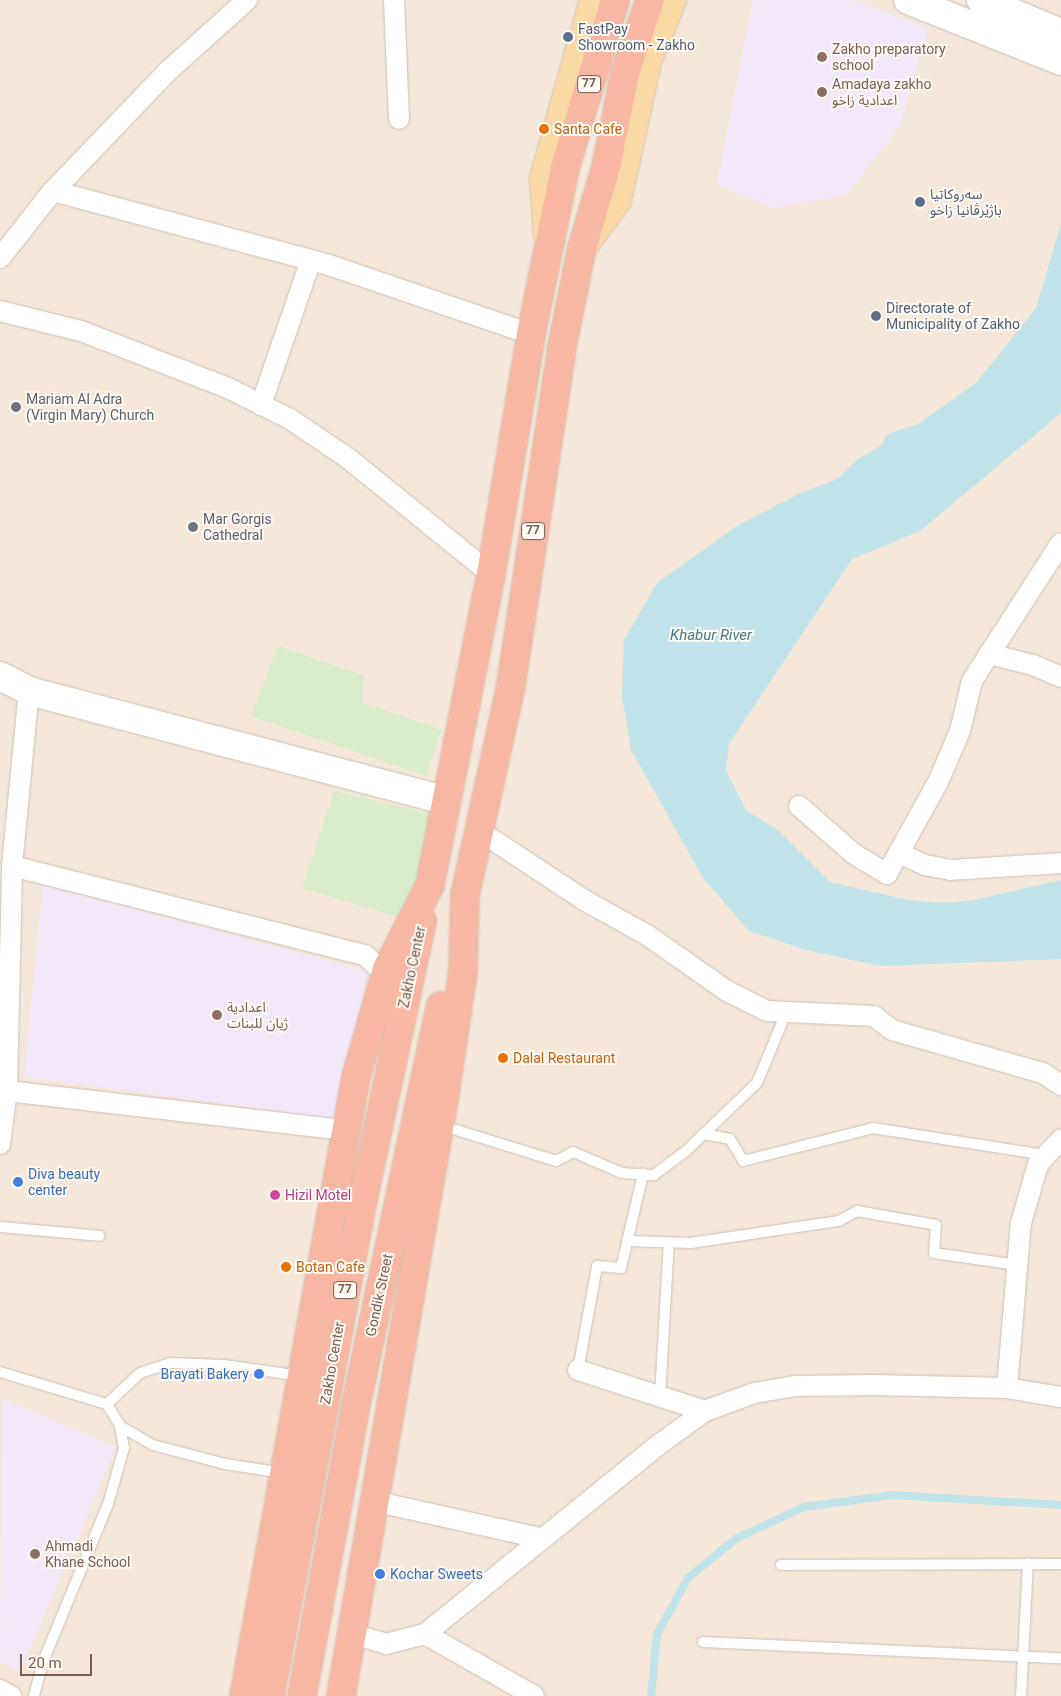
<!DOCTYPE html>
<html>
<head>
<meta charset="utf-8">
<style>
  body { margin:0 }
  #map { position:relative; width:1061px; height:1696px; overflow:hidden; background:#fdf6ec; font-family:Roboto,"Noto Sans Arabic",sans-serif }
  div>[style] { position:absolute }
  .residential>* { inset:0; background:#f5e8da }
  .education>* { inset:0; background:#f3e8fa }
  .green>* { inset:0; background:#d8ecc9 }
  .water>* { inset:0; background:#bfe3e8 }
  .stream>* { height:8px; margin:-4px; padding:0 4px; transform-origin:4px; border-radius:4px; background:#bfe3e8 }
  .roads { filter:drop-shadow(0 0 1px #d1beb0) drop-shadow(0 0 1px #d1beb0) }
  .lane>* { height:10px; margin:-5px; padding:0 5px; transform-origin:5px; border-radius:5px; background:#fff }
  .street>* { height:20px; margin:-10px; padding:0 10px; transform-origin:10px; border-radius:10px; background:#fff }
  .secondary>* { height:28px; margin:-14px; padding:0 14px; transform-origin:14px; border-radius:14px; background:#fff }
  .primary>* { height:28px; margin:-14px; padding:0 14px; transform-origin:14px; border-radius:14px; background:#fbd9a5 }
  .highway>* { height:28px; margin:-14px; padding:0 14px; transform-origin:14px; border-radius:14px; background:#f7b7a3 }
  .dots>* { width:14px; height:14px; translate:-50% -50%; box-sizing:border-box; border:2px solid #fffaf3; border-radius:50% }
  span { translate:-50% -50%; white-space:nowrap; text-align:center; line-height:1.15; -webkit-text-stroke:4px #fffaf3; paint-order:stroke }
  .shield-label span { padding:1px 4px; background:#fffaf3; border:1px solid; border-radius:4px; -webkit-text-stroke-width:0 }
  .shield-label { font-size:12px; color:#7a5c4d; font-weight:700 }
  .service-label { font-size:14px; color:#4e5e75 }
  .left { translate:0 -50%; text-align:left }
  .education-label { font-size:14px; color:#785e54 }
  .food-label { font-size:14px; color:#c56008 }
  .worship-label { font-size:14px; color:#5b616d }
  .street-label { font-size:14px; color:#7a5c4d }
  .shop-label { font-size:14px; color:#366cbe }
  .right { translate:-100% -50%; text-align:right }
  .hotel-label { font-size:14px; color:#b23c85 }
  .water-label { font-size:15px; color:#437c86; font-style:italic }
  .scale { position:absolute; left:20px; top:1654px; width:72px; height:22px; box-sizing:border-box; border:2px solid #7a5c4d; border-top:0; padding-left:6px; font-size:15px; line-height:18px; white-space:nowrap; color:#7a5c4d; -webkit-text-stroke:4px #fffaf3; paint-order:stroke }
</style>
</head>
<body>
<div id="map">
  <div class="residential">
    <div style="clip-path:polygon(0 0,1061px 0,1061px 1696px,0 1696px)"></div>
  </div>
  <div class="education">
    <div style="clip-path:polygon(753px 0,853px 0,928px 28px,900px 126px,846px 195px,772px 208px,717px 184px)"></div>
    <div style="clip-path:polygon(43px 885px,367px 971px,336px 1119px,24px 1077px)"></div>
    <div style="clip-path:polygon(2px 1398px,116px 1447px,20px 1672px,0 1661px)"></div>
  </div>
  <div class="green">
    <div style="clip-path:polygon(278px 646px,364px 676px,362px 702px,442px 730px,426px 776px,251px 716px)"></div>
    <div style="clip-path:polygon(334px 791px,439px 816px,405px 919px,302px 888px)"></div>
  </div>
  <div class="water">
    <div style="clip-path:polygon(1061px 224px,1061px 413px,920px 531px,852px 559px,729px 744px,726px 770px,746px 810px,779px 831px,830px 882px,908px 900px,945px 903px,974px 900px,1061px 880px,1061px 959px,881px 966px,806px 950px,749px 931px,703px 878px,631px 750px,622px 697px,624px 640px,657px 583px,737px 526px,798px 494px,837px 479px,858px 459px,880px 446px,888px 434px,918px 424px,976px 383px,1036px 308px)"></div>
  </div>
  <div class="stream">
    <div style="left:651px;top:1696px;width:62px;rotate:-84.5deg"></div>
    <div style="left:657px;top:1634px;width:64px;rotate:-61deg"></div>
    <div style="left:688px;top:1578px;width:63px;rotate:-39.2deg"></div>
    <div style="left:737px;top:1538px;width:74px;rotate:-24.8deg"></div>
    <div style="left:804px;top:1507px;width:89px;rotate:-7.8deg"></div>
    <div style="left:892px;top:1495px;width:169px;rotate:3.4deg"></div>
  </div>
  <div class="roads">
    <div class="lane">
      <div style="left:440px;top:1125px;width:121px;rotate:17.2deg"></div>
      <div style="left:556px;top:1161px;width:19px;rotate:-28deg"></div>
      <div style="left:573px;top:1152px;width:53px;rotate:23.2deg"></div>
      <div style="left:622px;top:1173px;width:32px;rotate:4deg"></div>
      <div style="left:654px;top:1175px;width:40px;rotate:-37deg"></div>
      <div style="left:686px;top:1151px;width:98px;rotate:-43.8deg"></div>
      <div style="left:757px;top:1083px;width:76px;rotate:-67.5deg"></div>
      <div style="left:704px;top:1134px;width:26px;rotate:11deg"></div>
      <div style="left:730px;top:1139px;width:26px;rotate:59deg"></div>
      <div style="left:743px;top:1161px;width:134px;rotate:-14.2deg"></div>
      <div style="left:873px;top:1128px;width:175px;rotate:8.9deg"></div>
      <div style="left:0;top:1227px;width:100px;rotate:5.1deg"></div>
      <div style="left:627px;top:1241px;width:64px;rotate:1.8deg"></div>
      <div style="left:691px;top:1243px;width:150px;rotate:-8.5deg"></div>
      <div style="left:839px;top:1221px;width:21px;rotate:-29deg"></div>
      <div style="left:857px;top:1211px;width:80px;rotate:10deg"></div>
      <div style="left:936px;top:1225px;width:28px;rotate:94deg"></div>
      <div style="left:934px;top:1253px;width:84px;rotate:8.2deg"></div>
      <div style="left:578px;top:1370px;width:106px;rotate:-79.6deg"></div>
      <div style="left:597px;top:1266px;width:24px;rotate:5deg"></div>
      <div style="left:621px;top:1268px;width:97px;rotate:-76.8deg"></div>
      <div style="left:0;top:1372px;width:112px;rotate:16.7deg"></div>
      <div style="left:107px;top:1404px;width:26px;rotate:59deg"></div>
      <div style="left:120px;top:1426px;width:22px;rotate:80deg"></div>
      <div style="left:124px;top:1448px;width:58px;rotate:105.9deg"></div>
      <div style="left:108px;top:1504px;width:171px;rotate:112.4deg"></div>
      <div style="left:43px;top:1662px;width:35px;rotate:105deg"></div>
      <div style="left:660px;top:1396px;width:154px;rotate:-86.7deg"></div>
      <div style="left:107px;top:1404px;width:45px;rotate:-43.2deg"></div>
      <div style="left:140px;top:1373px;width:32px;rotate:-18deg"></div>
      <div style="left:170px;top:1363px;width:54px;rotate:2.1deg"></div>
      <div style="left:224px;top:1365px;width:78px;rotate:8.1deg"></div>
      <div style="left:120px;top:1426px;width:38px;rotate:30deg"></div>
      <div style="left:153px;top:1445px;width:74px;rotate:14.8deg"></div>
      <div style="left:225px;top:1464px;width:59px;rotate:8.8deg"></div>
      <div style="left:781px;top:1565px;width:280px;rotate:-0.2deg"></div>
      <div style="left:703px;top:1642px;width:358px;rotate:2.6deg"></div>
      <div style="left:1021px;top:1696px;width:133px;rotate:-87deg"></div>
    </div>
    <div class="street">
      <div style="left:394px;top:0;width:119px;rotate:87.6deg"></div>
      <div style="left:53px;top:191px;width:286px;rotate:15deg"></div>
      <div style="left:329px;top:265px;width:213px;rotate:18.9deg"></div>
      <div style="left:0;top:258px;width:85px;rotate:-51.7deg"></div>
      <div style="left:53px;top:191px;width:165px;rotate:-46.2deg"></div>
      <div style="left:167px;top:72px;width:108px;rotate:-42deg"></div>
      <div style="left:0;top:311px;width:83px;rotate:13.9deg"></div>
      <div style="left:81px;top:331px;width:158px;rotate:21.2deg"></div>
      <div style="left:228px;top:388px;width:69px;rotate:26.6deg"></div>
      <div style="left:290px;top:419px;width:71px;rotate:34.1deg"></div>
      <div style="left:349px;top:459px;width:183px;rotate:39deg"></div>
      <div style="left:261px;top:405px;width:153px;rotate:-71deg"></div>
      <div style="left:989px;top:654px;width:45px;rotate:14deg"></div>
      <div style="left:1033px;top:665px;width:30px;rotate:23deg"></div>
      <div style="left:799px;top:806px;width:73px;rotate:41.1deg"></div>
      <div style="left:854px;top:854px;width:39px;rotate:31deg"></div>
      <div style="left:887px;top:874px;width:105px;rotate:-61deg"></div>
      <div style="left:938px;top:782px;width:56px;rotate:-66.7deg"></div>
      <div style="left:960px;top:731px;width:51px;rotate:-76.5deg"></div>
      <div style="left:972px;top:681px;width:164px;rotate:-57.2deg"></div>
      <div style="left:481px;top:832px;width:123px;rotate:33.4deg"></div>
      <div style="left:584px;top:900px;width:72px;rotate:29.1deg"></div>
      <div style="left:647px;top:935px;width:98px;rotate:35deg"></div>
      <div style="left:727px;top:991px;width:45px;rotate:26.6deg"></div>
      <div style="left:767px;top:1011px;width:107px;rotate:2.7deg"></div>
      <div style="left:874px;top:1016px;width:23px;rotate:38deg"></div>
      <div style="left:892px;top:1030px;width:157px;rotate:15.9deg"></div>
      <div style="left:1043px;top:1073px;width:22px;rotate:34deg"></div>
      <div style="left:899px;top:853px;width:29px;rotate:25deg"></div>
      <div style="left:925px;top:865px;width:25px;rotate:11deg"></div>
      <div style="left:950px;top:870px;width:111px;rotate:-3.6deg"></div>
      <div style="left:12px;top:866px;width:364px;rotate:14.2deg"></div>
      <div style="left:365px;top:955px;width:28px;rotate:44deg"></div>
      <div style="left:7px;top:1091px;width:340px;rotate:6.6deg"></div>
      <div style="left:0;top:1144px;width:53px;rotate:-82.5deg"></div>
      <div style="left:7px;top:1091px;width:225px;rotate:-88.7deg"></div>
      <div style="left:12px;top:866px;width:176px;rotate:-84.5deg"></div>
      <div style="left:578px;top:1370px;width:133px;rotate:17.9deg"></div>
      <div style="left:1007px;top:1388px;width:166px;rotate:-85.2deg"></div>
      <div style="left:1021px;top:1223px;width:61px;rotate:-73.9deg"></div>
      <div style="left:1038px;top:1164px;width:34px;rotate:-47deg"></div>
      <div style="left:373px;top:1501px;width:171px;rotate:12.5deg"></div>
      <div style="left:352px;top:1634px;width:35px;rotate:16deg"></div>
      <div style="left:386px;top:1644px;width:40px;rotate:-14.4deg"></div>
      <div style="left:425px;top:1634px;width:299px;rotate:-39deg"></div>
      <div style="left:657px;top:1446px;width:59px;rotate:-36.1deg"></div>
      <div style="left:705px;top:1411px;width:52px;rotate:-20.2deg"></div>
      <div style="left:754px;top:1393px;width:43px;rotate:-9.5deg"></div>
      <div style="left:796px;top:1386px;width:77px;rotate:-0.7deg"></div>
      <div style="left:873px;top:1385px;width:134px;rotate:1.3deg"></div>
      <div style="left:1007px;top:1388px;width:55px;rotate:9.5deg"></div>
      <div style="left:425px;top:1634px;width:125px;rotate:29.6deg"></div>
      <div style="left:0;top:1690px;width:13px;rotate:29deg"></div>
    </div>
    <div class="secondary">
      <div style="left:908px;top:0;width:165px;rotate:21.7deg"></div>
      <div style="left:981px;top:0;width:87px;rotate:22.4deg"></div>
      <div style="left:0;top:676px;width:33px;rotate:27deg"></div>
      <div style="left:29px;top:691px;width:432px;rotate:14.7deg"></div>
    </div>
    <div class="primary">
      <div style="left:548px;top:234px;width:56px;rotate:-94.1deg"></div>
      <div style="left:544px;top:178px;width:185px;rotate:-74.3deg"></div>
      <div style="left:584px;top:245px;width:56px;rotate:-53.7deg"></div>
      <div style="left:617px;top:200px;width:142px;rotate:-77.8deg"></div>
      <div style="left:647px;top:61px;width:66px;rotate:-67.7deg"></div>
    </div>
    <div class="highway">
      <div style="left:244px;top:1696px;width:629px;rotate:-79.74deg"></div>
      <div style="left:356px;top:1077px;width:112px;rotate:-74deg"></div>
      <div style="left:387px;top:969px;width:94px;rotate:-62.9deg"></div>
      <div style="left:430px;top:885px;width:317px;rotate:-78.9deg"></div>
      <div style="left:491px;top:574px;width:243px;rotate:-80.5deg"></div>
      <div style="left:531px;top:334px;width:169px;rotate:-78.4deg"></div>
      <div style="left:565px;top:168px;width:175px;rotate:-73.4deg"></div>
      <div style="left:270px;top:1696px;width:491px;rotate:-79.4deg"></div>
      <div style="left:360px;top:1213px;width:299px;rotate:-78deg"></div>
      <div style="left:302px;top:1696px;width:292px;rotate:-79.5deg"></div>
      <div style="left:355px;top:1409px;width:412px;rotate:-78deg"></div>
      <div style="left:341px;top:1696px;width:612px;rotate:-80.21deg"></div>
      <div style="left:445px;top:1093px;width:123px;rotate:-81.6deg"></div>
      <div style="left:463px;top:971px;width:76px;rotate:-88.5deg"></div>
      <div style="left:465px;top:895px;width:215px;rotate:-77.6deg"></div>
      <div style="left:511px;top:685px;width:342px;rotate:-81.4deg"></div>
      <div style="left:562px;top:347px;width:101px;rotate:-78.6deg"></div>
      <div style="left:582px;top:248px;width:84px;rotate:-73.5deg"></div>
      <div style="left:606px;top:167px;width:96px;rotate:-78.6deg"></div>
      <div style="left:625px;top:73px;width:77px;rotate:-71.1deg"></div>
    </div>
  </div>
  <div class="dots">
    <div style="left:568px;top:37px;background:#5c6f8a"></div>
    <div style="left:822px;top:57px;background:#8d6e63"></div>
    <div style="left:822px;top:92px;background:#8d6e63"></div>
    <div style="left:544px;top:129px;background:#e8710a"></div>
    <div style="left:920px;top:202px;background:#5c6f8a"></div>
    <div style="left:876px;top:316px;background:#5c6f8a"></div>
    <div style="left:16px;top:407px;background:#6b7280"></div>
    <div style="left:193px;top:527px;background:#6b7280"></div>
    <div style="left:217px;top:1015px;background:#8d6e63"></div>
    <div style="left:503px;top:1058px;background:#e8710a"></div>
    <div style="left:18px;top:1182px;background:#3f7fe0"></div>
    <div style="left:275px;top:1195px;background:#d1479c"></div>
    <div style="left:286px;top:1267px;background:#e8710a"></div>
    <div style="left:259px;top:1374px;background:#3f7fe0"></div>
    <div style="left:35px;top:1554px;background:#8d6e63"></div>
    <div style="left:380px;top:1574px;background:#3f7fe0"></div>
  </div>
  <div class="shield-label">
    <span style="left:589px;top:84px">77</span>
    <span style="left:533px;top:531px">77</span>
    <span style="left:345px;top:1290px">77</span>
  </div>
  <div class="service-label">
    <span class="left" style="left:578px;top:37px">FastPay<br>Showroom - Zakho</span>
    <span class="left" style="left:930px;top:202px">سه‌روكاتيا<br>باژێرڤانيا زاخو</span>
    <span class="left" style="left:886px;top:316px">Directorate of<br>Municipality of Zakho</span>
  </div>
  <div class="education-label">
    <span class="left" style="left:832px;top:57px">Zakho preparatory<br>school</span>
    <span class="left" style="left:832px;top:92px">Amadaya zakho<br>اعدادية زاخو</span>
    <span class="left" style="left:227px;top:1015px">اعدادية<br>ژیان للبنات</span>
    <span class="left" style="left:45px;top:1554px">Ahmadi<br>Khane School</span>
  </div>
  <div class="food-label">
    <span class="left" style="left:554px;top:129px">Santa Cafe</span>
    <span class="left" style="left:513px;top:1058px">Dalal Restaurant</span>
    <span class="left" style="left:296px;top:1267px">Botan Cafe</span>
  </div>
  <div class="worship-label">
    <span class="left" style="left:26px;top:407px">Mariam Al Adra<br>(Virgin Mary) Church</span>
    <span class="left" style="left:203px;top:527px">Mar Gorgis<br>Cathedral</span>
  </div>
  <div class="street-label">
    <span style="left:412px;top:967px;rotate:-78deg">Zakho Center</span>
    <span style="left:379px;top:1295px;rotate:-78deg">Gondik Street</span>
    <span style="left:332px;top:1363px;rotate:-80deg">Zakho Center</span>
  </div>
  <div class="shop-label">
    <span class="left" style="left:28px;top:1182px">Diva beauty<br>center</span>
    <span class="right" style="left:249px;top:1374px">Brayati Bakery</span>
    <span class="left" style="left:390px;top:1574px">Kochar Sweets</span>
  </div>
  <div class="hotel-label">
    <span class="left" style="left:285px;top:1195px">Hizil Motel</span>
  </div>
  <div class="water-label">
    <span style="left:711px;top:636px">Khabur River</span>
  </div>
  <div class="scale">20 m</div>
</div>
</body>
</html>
